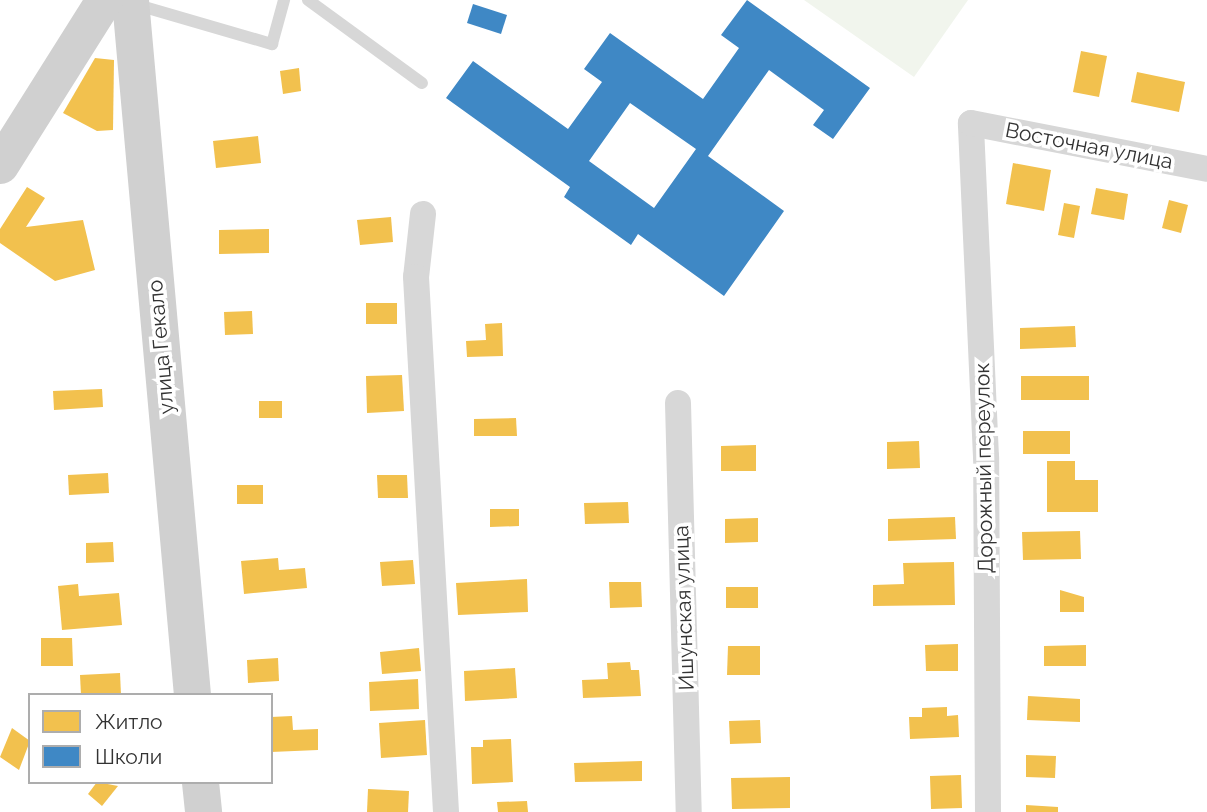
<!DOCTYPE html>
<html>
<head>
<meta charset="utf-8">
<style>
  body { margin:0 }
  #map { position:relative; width:1207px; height:812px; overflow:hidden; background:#fff; font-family:Raleway,sans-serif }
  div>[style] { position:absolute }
  .green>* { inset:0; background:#f1f5ed }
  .homes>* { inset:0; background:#f2c14e }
  .schools>* { inset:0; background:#3f88c5 }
  .service>* { height:12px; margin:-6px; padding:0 6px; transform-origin:6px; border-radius:6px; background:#d7d7d7 }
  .minor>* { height:26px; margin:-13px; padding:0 13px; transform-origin:13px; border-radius:13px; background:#d7d7d7 }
  .secondary>* { height:37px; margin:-18.5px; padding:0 18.5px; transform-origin:18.5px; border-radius:18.5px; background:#d0d0d0 }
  span { translate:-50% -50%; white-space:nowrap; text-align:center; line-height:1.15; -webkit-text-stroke:7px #fff; paint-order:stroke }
  .street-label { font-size:21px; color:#333 }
  .legend { position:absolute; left:28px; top:693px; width:245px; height:91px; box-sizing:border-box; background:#fff; border:2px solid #adadad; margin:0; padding:9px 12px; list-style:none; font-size:21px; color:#333 }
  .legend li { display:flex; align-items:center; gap:14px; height:35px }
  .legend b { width:35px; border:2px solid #adadad }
</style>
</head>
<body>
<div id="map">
  <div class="green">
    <div style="clip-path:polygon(804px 0,968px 0,914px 77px)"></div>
  </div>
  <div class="homes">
    <div style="clip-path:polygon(1081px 51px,1107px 56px,1099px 97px,1073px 92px)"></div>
    <div style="clip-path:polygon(95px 58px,114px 60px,113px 130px,97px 131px,63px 113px)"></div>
    <div style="clip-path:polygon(299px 68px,301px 91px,283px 94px,280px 71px)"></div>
    <div style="clip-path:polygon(1137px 72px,1185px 82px,1179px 112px,1131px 102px)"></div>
    <div style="clip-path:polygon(258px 136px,261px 163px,216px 168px,213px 141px)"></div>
    <div style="clip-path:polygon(1013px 163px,1051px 170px,1044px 211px,1006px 204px)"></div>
    <div style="clip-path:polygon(27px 187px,45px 198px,26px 227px,83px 220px,95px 270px,55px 281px,0 243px,0 229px)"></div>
    <div style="clip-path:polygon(1096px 188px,1128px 194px,1124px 220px,1091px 214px)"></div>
    <div style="clip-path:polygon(1169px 200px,1188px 205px,1181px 233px,1162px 228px)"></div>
    <div style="clip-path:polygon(1064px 203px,1080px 206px,1074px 238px,1058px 235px)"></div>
    <div style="clip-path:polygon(391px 217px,393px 242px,360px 245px,357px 220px)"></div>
    <div style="clip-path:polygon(269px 229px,269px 253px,219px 254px,219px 230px)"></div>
    <div style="clip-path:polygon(366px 303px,397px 303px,397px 324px,366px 324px)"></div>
    <div style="clip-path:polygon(252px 311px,253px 334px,225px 335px,224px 312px)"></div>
    <div style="clip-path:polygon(502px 323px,503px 356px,467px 357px,466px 341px,486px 340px,485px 324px)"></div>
    <div style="clip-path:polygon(1075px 326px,1076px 347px,1020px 349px,1020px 328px)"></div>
    <div style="clip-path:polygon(402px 375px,404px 411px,367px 413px,366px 376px)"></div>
    <div style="clip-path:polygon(1021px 376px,1089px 376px,1089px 400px,1021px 400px)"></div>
    <div style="clip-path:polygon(102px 389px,103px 407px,54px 410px,53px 391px)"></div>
    <div style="clip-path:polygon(259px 401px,282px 401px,282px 418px,259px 418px)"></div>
    <div style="clip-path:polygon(516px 418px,517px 436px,474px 436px,474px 419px)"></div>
    <div style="clip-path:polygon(1023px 431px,1070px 431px,1070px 454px,1023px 454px)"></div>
    <div style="clip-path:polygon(919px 441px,920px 468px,887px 469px,887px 442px)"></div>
    <div style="clip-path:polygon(756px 445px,756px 471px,721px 471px,721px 446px)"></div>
    <div style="clip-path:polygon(1047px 461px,1075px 461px,1075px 480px,1098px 480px,1098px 512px,1047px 512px)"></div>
    <div style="clip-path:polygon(108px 473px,109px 493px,69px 495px,68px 475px)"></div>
    <div style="clip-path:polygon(377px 475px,407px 475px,408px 498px,378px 498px)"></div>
    <div style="clip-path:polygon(237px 485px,263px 485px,263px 504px,237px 504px)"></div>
    <div style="clip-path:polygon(628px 502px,629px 523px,585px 524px,584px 503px)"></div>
    <div style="clip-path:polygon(490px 509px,519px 509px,519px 526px,490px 527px)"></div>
    <div style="clip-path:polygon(955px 517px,956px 539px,888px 541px,888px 519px)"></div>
    <div style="clip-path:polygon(758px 518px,758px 542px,725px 543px,725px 519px)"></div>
    <div style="clip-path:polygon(1080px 531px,1081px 559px,1023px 560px,1022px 532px)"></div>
    <div style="clip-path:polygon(113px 542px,114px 562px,86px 563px,86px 543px)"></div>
    <div style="clip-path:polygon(278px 558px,279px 570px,305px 568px,307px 588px,244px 594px,241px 561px)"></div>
    <div style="clip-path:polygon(413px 560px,415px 584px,382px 586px,380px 562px)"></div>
    <div style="clip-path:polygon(954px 562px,955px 605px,873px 606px,873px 585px,904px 584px,903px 563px)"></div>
    <div style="clip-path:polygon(527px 579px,528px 612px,458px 615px,456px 583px)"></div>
    <div style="clip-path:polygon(609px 582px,641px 582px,642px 607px,610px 608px)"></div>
    <div style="clip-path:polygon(78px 584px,79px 596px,119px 593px,122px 625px,62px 630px,58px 586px)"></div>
    <div style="clip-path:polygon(726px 587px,758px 587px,758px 608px,726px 608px)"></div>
    <div style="clip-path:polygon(1060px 590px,1084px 597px,1084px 612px,1060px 612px)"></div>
    <div style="clip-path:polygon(41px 638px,72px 638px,73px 666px,41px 666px)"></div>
    <div style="clip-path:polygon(958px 644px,958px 671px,926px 671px,925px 645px)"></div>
    <div style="clip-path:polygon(1086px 645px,1086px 666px,1044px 666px,1044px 646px)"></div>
    <div style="clip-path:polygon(728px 646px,760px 646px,760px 675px,727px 675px)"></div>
    <div style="clip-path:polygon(419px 648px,421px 671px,382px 674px,380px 652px)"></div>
    <div style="clip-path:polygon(278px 658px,279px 681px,248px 683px,247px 660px)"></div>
    <div style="clip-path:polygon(630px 662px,631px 670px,639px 670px,641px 696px,583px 698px,582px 680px,608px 679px,607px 663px)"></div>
    <div style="clip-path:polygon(515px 668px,517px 698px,465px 701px,464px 671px)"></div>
    <div style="clip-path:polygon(120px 673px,121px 695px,81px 695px,80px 675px)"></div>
    <div style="clip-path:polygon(418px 679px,419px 709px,370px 711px,369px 682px)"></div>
    <div style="clip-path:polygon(1028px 696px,1080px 699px,1080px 722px,1027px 720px)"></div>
    <div style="clip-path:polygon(947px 707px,947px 716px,958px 715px,959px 737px,910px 739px,909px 717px,922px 717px,922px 708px)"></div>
    <div style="clip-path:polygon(292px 716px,293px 730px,318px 729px,318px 750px,271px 752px,271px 717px)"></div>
    <div style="clip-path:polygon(425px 720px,427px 755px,381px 758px,379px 723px)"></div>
    <div style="clip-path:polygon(760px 720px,761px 743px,730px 744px,729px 721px)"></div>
    <div style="clip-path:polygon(12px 728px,30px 741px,19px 770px,0 757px)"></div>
    <div style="clip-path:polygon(511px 739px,513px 782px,472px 784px,471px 747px,483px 747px,483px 740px)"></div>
    <div style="clip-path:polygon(1026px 755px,1056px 756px,1055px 778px,1026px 777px)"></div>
    <div style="clip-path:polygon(642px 761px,642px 781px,575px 782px,574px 763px)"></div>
    <div style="clip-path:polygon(961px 775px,962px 808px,931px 809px,930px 776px)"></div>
    <div style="clip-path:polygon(790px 777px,790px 808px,732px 809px,731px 778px)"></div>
    <div style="clip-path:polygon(97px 782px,118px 786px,102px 806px,88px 794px)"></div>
    <div style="clip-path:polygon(368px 789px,409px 791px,408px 812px,367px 812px)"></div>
    <div style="clip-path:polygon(527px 801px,528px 812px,498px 812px,497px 802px)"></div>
    <div style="clip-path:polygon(1026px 805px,1058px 807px,1058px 812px,1026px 812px)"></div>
  </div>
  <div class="schools">
    <div style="clip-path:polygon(evenodd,747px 0,870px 88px,833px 139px,813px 125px,824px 110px,769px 70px,708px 156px,784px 211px,724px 296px,638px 234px,631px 245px,564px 197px,570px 187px,446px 98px,473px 61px,568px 129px,602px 82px,584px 69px,610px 33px,703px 99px,739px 48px,721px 35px,747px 0,630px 103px,696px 149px,654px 208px,589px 161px,630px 103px)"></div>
    <div style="clip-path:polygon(473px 4px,507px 15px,501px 34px,467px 23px)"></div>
  </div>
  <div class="service">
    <div style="left:308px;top:0;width:141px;rotate:36.1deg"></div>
    <div style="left:134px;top:4px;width:144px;rotate:16.2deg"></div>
    <div style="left:272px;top:44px;width:46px;rotate:-74.7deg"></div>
  </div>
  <div class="minor">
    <div style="left:423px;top:214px;width:63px;rotate:96.3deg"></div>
    <div style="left:416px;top:277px;width:536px;rotate:86.79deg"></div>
    <div style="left:678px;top:403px;width:409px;rotate:88.5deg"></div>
    <div style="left:988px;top:812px;width:355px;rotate:-90.3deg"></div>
    <div style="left:986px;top:457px;width:334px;rotate:-92.6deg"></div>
    <div style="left:971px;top:123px;width:240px;rotate:11deg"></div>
  </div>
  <div class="secondary">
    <div style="left:130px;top:0;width:698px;rotate:84.9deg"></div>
    <div style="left:0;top:165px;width:195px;rotate:-57.8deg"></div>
    <div style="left:200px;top:782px;width:30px;rotate:84deg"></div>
  </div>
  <div class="street-label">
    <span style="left:1089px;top:146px;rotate:11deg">Восточная улица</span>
    <span style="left:161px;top:347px;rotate:-95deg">улица Гекало</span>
    <span style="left:984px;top:468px;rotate:-91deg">Дорожный переулок</span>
    <span style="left:684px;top:608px;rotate:-92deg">Ишунская улица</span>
  </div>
  <ul class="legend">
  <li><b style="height:19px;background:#f2c14e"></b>Житло</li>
  <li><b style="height:19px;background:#3f88c5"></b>Школи</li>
  </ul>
</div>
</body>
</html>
